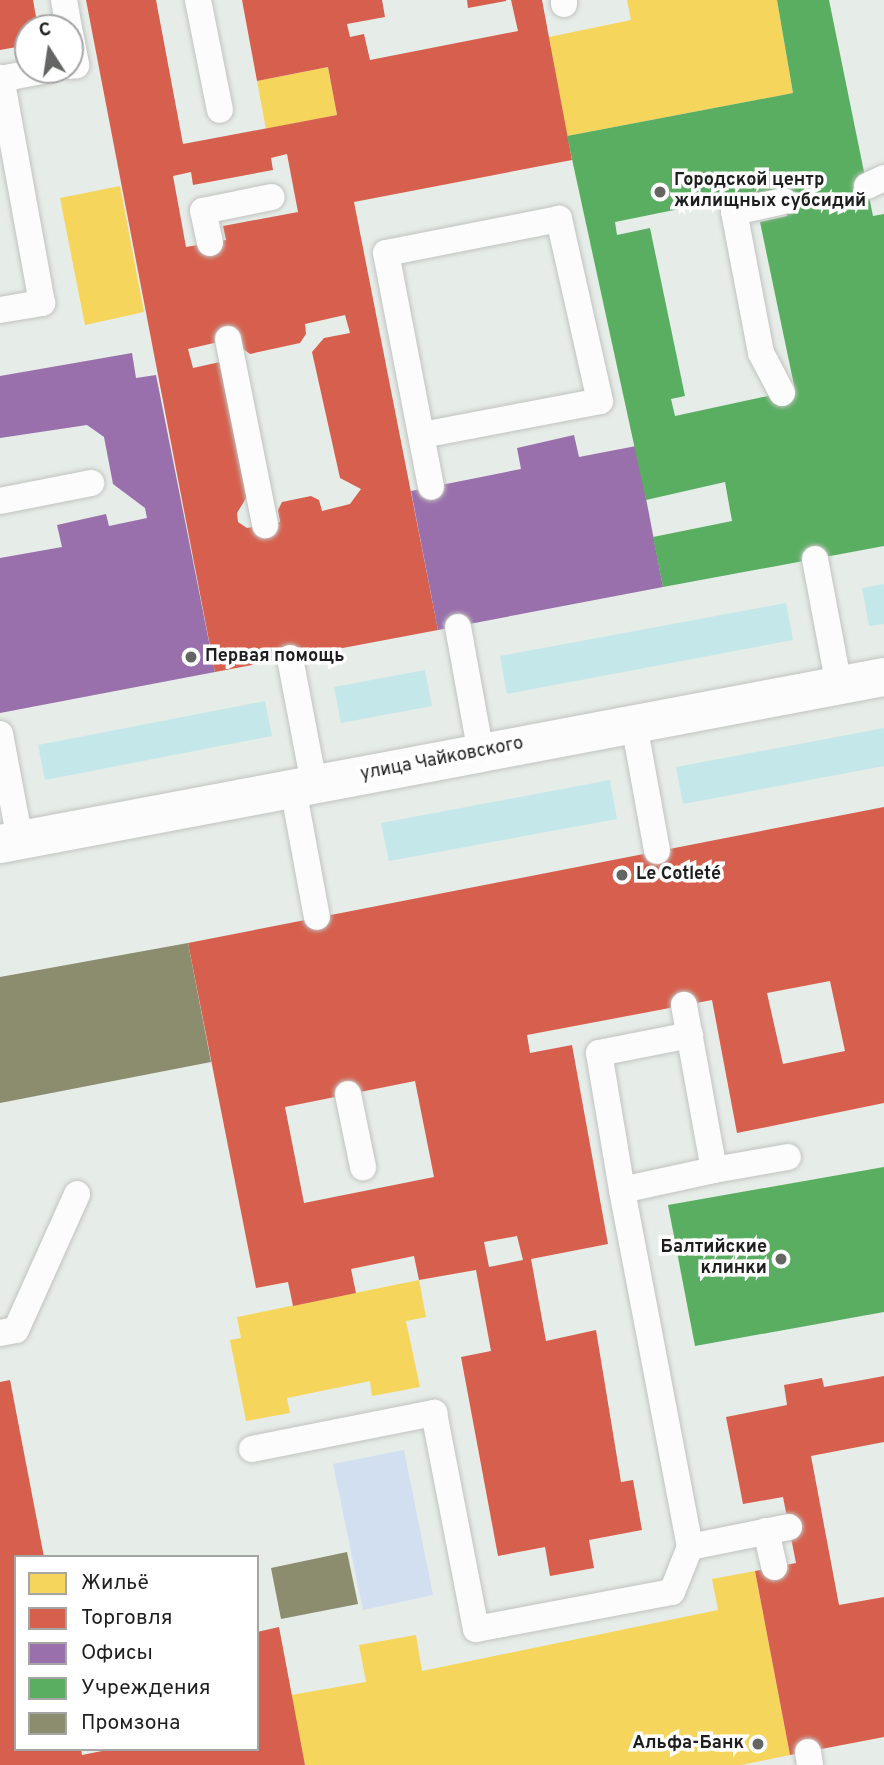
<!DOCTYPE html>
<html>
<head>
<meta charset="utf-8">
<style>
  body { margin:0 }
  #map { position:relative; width:884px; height:1765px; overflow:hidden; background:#e6ece7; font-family:Overpass,sans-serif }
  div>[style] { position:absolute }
  .grass>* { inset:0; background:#c4e8e9 }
  .park>* { inset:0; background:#d1dff1 }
  .homes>* { inset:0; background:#f6d55c }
  .shops>* { inset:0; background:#d6604d }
  .offices>* { inset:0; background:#9970ab }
  .public>* { inset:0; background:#5aae61 }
  .industry>* { inset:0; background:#8c8c6e }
  .roads { filter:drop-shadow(0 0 2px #c1c3c1) drop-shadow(0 0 2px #c1c3c1) }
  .service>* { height:26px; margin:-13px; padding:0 13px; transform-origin:13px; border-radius:13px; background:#fbfcfb }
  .tertiary>* { height:38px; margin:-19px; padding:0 19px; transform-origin:19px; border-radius:19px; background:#fbfcfb }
  .dots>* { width:19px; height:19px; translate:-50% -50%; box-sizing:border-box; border:4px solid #fff; border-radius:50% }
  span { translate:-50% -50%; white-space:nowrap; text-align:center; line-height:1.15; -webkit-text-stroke:7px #fff; paint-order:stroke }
  .poi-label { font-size:18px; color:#1e1e1e; font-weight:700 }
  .left { translate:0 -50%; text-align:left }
  .right { translate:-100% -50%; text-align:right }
  .street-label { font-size:18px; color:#1e1e1e }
  .legend { position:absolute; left:14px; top:1555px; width:245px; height:196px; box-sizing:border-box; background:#fff; border:2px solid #a5a5a5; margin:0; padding:9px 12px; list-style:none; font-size:21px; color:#1e1e1e }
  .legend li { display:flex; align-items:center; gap:14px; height:35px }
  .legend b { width:35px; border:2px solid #a5a5a5 }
  .north { position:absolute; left:14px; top:14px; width:70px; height:70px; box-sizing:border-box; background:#fff; border:2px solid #a5a5a5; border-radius:50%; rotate:348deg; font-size:19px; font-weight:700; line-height:28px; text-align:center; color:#1e1e1e }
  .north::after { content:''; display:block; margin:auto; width:24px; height:32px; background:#646664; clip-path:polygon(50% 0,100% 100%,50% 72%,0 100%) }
</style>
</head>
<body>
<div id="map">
  <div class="grass">
    <div style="clip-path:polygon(884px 584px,884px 624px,869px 626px,862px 588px)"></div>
    <div style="clip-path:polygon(786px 603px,793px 640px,507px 694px,500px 656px)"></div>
    <div style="clip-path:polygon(425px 670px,432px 706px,341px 723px,334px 687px)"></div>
    <div style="clip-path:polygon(265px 701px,272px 736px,45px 780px,38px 745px)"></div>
    <div style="clip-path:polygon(884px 728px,884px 766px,683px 804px,676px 767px)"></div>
    <div style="clip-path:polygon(610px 780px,617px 819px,389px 861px,381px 823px)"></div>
  </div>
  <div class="park">
    <div style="clip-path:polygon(404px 1450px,433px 1595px,363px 1610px,333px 1464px)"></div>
  </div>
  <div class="homes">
    <div style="clip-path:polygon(627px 0,777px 0,793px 93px,567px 136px,549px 37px,631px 20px)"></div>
    <div style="clip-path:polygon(328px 67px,337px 115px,266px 129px,257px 81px)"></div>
    <div style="clip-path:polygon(120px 186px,144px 312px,85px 325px,60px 198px)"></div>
    <div style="clip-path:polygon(419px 1280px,426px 1317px,406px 1321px,420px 1387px,372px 1396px,370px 1381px,287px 1398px,290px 1413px,246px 1421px,230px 1340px,241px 1338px,237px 1317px)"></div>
    <div style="clip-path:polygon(755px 1571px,790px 1755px,741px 1765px,305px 1765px,291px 1695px,366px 1682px,359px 1645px,416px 1635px,422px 1671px,718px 1610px,712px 1579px)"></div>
  </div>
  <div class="shops">
    <div style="clip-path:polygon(0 0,33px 0,38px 28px,28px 28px,28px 45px,0 50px)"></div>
    <div style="clip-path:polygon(evenodd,86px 0,156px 0,183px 144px,337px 115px,328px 67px,257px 81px,242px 0,382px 0,385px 17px,347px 24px,350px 37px,364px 34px,370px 60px,518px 31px,511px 0,542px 0,572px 160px,354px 202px,438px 630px,215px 672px,86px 0,287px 154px,298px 212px,223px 226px,226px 240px,186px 247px,173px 176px,191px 172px,193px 185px,273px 170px,271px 158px,287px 154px,86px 0,345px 315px,350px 333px,324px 338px,312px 352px,340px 478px,361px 489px,350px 504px,322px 511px,319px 500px,311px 496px,282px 502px,278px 510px,280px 522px,247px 528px,238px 522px,237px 513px,248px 495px,220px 362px,193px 368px,188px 349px,240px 337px,242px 348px,250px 354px,300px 343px,306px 334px,305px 324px,345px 315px)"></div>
    <div style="clip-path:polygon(467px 0,506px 0,506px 1px,468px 8px)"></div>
    <div style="clip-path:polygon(evenodd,884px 807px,884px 1103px,737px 1133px,712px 1000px,527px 1035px,530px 1053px,572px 1045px,608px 1244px,531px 1259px,546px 1341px,596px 1330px,621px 1482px,633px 1480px,642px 1530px,589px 1540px,594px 1568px,550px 1576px,545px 1547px,498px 1556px,461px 1357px,491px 1351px,476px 1270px,419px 1280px,414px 1256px,351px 1269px,356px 1293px,293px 1306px,288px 1282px,256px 1288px,188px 943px,884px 807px,830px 981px,845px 1051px,783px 1064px,767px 993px,830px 981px,884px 807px,415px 1081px,434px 1177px,304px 1203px,285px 1107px,415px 1081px,884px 807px,517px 1236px,523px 1260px,489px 1267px,484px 1242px,517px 1236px)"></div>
    <div style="clip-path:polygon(884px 1376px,884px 1442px,811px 1456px,839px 1605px,884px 1597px,884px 1737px,790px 1755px,755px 1571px,796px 1563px,783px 1497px,743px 1504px,726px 1417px,787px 1405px,784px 1385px,822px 1378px,824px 1387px)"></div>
    <div style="clip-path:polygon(10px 1380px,44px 1557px,16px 1557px,16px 1749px,81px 1749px,82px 1755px,112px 1749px,257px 1749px,257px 1632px,279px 1627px,305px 1765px,0 1765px,0 1382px)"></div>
  </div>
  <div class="offices">
    <div style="clip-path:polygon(132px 353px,136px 378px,156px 375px,215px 672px,0 713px,0 558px,62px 547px,57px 525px,106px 514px,109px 526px,147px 518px,145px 508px,113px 484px,104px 437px,87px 425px,0 438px,0 376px)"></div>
    <div style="clip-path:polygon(574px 435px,579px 457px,636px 446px,663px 587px,438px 630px,411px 491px,521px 469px,517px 448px)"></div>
  </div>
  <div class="public">
    <div style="clip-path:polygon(evenodd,777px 0,829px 0,873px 216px,884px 214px,884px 546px,663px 587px,653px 537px,732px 521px,725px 482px,646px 500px,567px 136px,793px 93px,777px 0,782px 188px,787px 216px,760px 222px,795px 390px,675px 416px,671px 399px,685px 396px,650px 228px,617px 235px,615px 222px,782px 188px)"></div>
    <div style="clip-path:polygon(884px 1167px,884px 1312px,695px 1346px,668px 1205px)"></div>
  </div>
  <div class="industry">
    <div style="clip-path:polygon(188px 943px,211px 1062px,0 1103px,0 977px)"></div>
    <div style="clip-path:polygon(347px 1552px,358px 1604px,281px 1619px,271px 1568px)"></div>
  </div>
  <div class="roads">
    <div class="service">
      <div style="left:64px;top:0;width:28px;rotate:80deg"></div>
      <div style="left:198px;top:0;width:112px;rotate:78.7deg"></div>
      <div style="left:564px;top:0;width:4px;rotate:90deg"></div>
      <div style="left:70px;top:33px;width:33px;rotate:79deg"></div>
      <div style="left:76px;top:65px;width:6px;rotate:171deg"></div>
      <div style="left:0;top:79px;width:48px;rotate:-10.8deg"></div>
      <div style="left:867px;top:186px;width:19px;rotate:-25deg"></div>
      <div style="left:210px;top:243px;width:33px;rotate:-102deg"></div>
      <div style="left:203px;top:211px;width:70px;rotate:-11.5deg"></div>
      <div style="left:0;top:310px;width:43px;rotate:-9.5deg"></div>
      <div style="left:42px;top:303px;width:229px;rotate:-100.3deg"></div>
      <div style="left:228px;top:339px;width:190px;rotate:78.7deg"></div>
      <div style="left:782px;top:393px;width:45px;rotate:-117.7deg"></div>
      <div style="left:761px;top:353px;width:144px;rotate:-100.8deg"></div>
      <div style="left:734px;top:212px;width:51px;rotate:-12.4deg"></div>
      <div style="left:422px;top:435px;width:181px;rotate:-10.8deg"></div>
      <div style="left:600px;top:401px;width:187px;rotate:-102.7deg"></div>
      <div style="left:559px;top:219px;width:176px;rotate:168.9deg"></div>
      <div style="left:386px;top:253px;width:238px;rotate:79.1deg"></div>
      <div style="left:0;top:501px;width:93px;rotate:-11.2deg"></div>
      <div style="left:815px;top:559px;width:129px;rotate:79.3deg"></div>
      <div style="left:458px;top:627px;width:128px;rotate:79.7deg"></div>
      <div style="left:290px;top:658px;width:128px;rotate:79.2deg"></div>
      <div style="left:634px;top:724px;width:129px;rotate:79.7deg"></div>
      <div style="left:0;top:734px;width:108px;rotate:79.3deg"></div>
      <div style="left:293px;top:788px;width:131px;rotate:79.5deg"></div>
      <div style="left:348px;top:1094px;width:75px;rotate:78.4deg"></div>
      <div style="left:714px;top:1170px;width:75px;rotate:-10deg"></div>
      <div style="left:622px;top:1190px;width:139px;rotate:-99.5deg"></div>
      <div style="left:599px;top:1053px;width:93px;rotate:-11.2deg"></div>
      <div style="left:0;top:1333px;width:16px;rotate:-11deg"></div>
      <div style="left:16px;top:1330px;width:149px;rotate:-65.8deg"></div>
      <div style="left:252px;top:1449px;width:186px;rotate:-11.2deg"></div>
      <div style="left:434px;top:1413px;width:220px;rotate:79deg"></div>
      <div style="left:476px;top:1629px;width:199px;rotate:-10.7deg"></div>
      <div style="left:672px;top:1592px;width:48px;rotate:-68.2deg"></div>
      <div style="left:690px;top:1547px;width:363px;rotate:-100.8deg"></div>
      <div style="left:622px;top:1190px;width:94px;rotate:-12.3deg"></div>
      <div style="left:714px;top:1170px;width:168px;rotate:-100.3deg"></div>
      <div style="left:766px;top:1531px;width:37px;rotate:77deg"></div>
      <div style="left:690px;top:1547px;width:101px;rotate:-11.4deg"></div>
      <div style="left:808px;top:1752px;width:13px;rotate:81deg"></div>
    </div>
    <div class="tertiary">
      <div style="left:0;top:844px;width:900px;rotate:-10.7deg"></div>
    </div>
  </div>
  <div class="dots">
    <div style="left:660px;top:192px;background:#646664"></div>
    <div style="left:191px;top:657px;background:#646664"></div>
    <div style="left:622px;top:875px;background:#646664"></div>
    <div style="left:781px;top:1259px;background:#646664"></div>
    <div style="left:758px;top:1744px;background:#646664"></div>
  </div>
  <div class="poi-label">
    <span class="left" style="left:674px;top:192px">Городской центр<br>жилищных субсидий</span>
    <span class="left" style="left:205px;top:657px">Первая помощь</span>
    <span class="left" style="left:636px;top:875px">Le Cotleté</span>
    <span class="right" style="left:767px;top:1259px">Балтийские<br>клинки</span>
    <span class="right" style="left:744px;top:1744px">Альфа-Банк</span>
  </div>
  <div class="street-label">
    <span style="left:442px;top:760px;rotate:-11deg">улица Чайковского</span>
  </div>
  <ul class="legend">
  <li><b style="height:19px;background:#f6d55c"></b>Жильё</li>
  <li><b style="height:19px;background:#d6604d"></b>Торговля</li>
  <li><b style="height:19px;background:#9970ab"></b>Офисы</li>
  <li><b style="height:19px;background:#5aae61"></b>Учреждения</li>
  <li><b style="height:19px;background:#8c8c6e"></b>Промзона</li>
  </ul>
  <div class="north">С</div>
</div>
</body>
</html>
